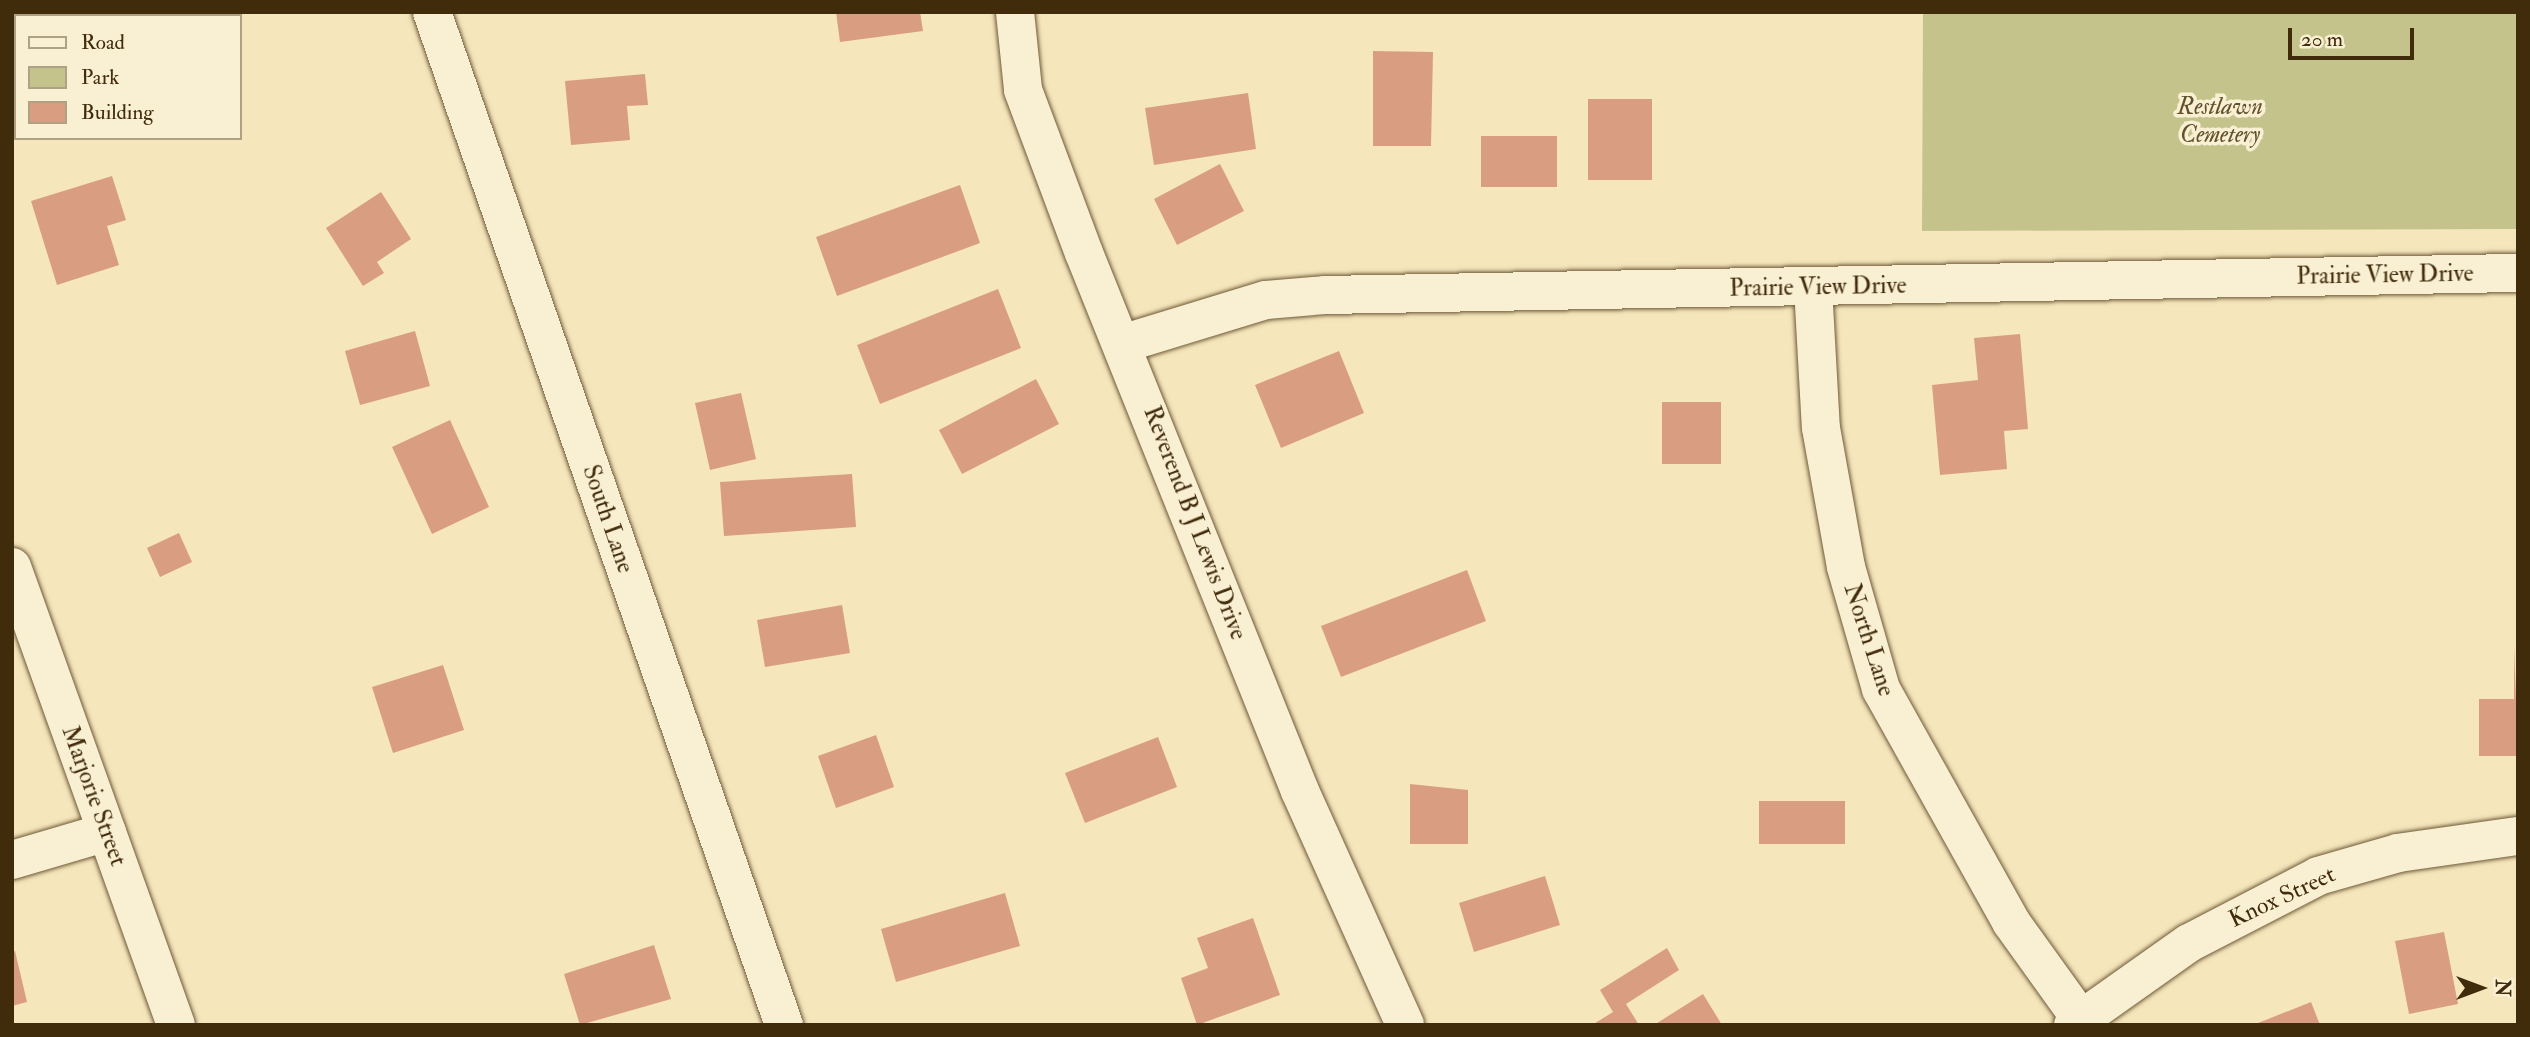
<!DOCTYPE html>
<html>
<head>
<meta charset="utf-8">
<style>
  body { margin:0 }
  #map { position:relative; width:2530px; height:1037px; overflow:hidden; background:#f6e6bc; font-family:"IM FELL Double Pica",serif }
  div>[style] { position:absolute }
  .green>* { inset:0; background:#c4c38c }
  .building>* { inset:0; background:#d99e82 }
  .roads { filter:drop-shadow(0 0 2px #6e5a37) drop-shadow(0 0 2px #6e5a37) }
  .minor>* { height:38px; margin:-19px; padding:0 19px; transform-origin:19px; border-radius:19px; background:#f9efd3 }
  span { translate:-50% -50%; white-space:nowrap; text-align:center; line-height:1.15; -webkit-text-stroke:7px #f9efd3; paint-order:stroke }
  .park-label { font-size:24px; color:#61512b; font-style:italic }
  .street-label { font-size:24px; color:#402b0b }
  .frame { position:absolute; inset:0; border:14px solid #402b0b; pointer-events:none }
  .legend { position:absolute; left:14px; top:14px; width:228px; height:126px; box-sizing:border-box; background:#f9efd3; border:2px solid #afa183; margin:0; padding:9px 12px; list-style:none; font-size:21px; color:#402b0b }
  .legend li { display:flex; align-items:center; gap:14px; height:35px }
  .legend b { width:35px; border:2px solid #afa183 }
  .north { position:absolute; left:2446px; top:953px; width:70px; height:70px; -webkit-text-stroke:5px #f9efd3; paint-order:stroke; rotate:90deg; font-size:19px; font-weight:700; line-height:28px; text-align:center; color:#402b0b }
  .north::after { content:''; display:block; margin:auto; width:24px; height:32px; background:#402b0b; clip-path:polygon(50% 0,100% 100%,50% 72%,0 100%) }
  .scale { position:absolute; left:2288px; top:28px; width:126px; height:32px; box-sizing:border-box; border:4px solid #402b0b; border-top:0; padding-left:9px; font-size:21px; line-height:24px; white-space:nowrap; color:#402b0b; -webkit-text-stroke:5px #f9efd3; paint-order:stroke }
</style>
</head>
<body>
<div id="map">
  <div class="green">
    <div style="clip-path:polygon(1923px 12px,2518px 12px,2518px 229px,1922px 231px)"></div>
  </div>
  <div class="building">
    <div style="clip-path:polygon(12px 12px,44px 16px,16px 16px,12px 49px)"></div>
    <div style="clip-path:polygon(836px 12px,920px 12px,923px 31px,840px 42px)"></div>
    <div style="clip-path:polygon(1373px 51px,1433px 52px,1431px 146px,1373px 146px)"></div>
    <div style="clip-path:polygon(645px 74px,648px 105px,627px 106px,630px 140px,571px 145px,565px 81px)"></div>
    <div style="clip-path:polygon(1248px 93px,1256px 149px,1154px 165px,1145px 108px)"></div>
    <div style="clip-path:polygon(1588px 99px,1652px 99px,1652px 180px,1588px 180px)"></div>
    <div style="clip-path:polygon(1481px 136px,1557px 136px,1557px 187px,1481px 187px)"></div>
    <div style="clip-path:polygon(1220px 164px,1244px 211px,1177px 245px,1154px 199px)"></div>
    <div style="clip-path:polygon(112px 176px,126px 220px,107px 226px,119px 265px,57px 285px,31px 201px)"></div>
    <div style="clip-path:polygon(960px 185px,980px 243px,837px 296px,816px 237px)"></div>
    <div style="clip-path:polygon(381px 192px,411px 239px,377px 262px,384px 273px,363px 286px,326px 228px)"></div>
    <div style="clip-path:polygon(998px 289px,1021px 348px,880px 404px,857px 345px)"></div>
    <div style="clip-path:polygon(415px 331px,430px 386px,360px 405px,345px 351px)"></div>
    <div style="clip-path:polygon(2020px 334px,2028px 429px,2004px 431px,2007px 469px,1940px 475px,1932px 385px,1978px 380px,1974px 338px)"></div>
    <div style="clip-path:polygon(1339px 351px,1364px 413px,1281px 448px,1255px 385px)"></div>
    <div style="clip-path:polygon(1036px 379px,1059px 424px,962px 474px,939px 430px)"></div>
    <div style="clip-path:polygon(741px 393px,756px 459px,710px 470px,695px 403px)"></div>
    <div style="clip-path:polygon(1662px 402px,1721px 402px,1721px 464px,1662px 464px)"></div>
    <div style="clip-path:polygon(450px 420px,489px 507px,432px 534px,392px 447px)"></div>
    <div style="clip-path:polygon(852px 474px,856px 527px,724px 536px,720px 482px)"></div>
    <div style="clip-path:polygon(179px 533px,192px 562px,160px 577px,147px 548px)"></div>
    <div style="clip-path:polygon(1467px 570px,1486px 621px,1341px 677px,1321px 626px)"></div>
    <div style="clip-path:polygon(842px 605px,850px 653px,765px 667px,757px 620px)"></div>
    <div style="clip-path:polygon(2514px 645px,2518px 756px,2479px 756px,2479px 699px,2514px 699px)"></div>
    <div style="clip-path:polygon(443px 665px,464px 730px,393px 753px,372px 687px)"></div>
    <div style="clip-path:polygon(876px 735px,894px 787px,836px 808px,818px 756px)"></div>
    <div style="clip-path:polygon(1158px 737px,1177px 787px,1085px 823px,1065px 773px)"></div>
    <div style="clip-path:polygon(1410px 784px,1468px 790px,1468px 844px,1410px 844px)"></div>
    <div style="clip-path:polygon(1759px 801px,1845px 801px,1845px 844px,1759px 844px)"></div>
    <div style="clip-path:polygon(1545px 876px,1560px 925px,1474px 952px,1459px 903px)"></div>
    <div style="clip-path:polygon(1005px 893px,1020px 946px,896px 982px,881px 929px)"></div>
    <div style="clip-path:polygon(1253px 918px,1280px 995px,1197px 1025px,1181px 978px,1208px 968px,1197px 938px)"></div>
    <div style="clip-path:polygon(2444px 932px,2458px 1004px,2409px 1014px,2395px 941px)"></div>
    <div style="clip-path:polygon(654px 945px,671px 999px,580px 1025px,564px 974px)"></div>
    <div style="clip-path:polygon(1667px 948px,1679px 970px,1626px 1004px,1639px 1025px,1592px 1025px,1613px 1012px,1600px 990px)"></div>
    <div style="clip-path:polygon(15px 951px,27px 1002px,12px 1006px,12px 952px)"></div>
    <div style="clip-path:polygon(1703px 994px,1722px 1025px,1654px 1025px)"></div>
    <div style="clip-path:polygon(2311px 1002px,2320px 1025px,2253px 1025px)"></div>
  </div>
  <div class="roads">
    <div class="minor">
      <div style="left:432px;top:12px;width:1072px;rotate:70.84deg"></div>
      <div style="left:1015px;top:12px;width:78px;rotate:84.1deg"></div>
      <div style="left:1023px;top:90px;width:174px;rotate:69.5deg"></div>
      <div style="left:1084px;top:253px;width:580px;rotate:68.13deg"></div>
      <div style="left:1300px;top:791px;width:256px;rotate:65.8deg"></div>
      <div style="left:1813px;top:287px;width:141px;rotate:86.8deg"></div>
      <div style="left:1821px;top:428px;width:141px;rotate:79.8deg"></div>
      <div style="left:1846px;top:567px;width:127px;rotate:74deg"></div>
      <div style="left:1881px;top:689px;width:267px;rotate:60.8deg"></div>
      <div style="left:2011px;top:922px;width:127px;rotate:54.3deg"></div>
      <div style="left:1125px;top:343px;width:147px;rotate:-17deg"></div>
      <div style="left:1266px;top:300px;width:59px;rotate:-4.8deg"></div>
      <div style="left:1325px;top:295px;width:1193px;rotate:-1.06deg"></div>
      <div style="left:12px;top:567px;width:486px;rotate:70.3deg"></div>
      <div style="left:12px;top:860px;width:99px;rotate:-16.4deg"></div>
      <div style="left:2073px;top:1025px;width:142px;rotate:-35.3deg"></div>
      <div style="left:2189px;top:943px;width:145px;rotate:-27.4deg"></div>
      <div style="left:2318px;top:876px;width:83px;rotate:-16deg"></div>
      <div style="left:2398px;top:853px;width:121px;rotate:-8.1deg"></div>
    </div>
  </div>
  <div class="park-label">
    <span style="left:2220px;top:121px">Restlawn<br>Cemetery</span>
  </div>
  <div class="street-label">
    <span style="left:2385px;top:275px;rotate:-1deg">Prairie View Drive</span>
    <span style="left:1818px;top:287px;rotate:-1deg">Prairie View Drive</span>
    <span style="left:608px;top:519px;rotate:71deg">South Lane</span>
    <span style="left:1195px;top:523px;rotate:69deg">Reverend B J Lewis Drive</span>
    <span style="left:1869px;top:640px;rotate:72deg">North Lane</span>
    <span style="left:94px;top:796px;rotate:70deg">Marjorie Street</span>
    <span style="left:2282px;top:897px;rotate:-25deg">Knox Street</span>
  </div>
  <div class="frame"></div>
  <ul class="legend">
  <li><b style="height:9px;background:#f9efd3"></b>Road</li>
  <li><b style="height:19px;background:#c4c38c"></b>Park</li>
  <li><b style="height:19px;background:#d99e82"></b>Building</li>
  </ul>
  <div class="north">N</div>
  <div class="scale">20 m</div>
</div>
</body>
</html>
